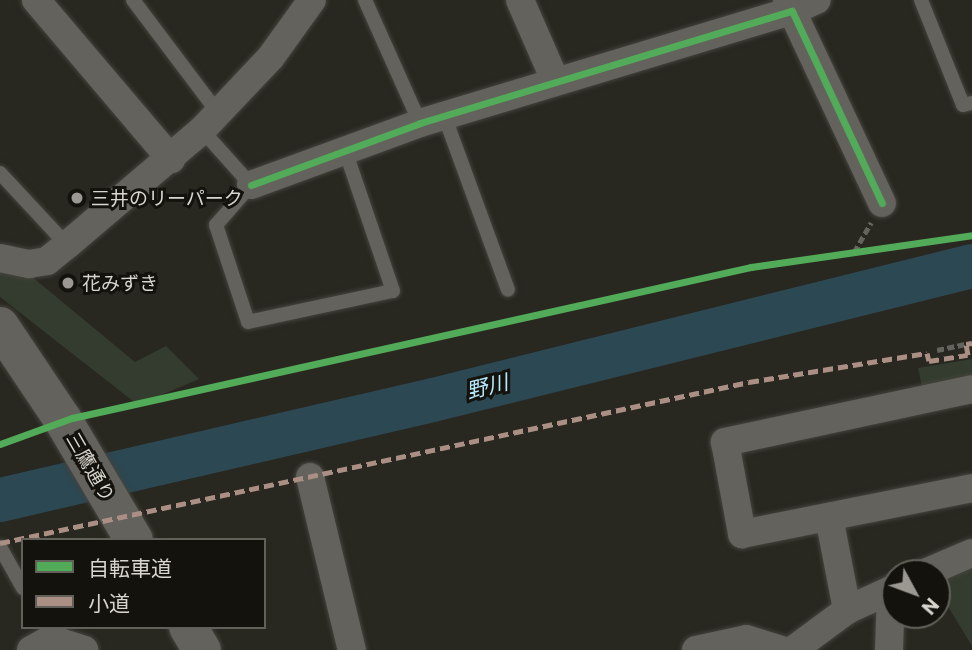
<!DOCTYPE html>
<html>
<head>
<meta charset="utf-8">
<style>
  body { margin:0 }
  #map { position:relative; width:972px; height:650px; overflow:hidden; background:#282720; font-family:Commissioner,"Noto Sans JP",sans-serif }
  div>[style] { position:absolute }
  .green>* { inset:0; background:#343c2f }
  .river>* { height:44px; margin:-22px; padding:0 22px; transform-origin:22px; border-radius:22px; background:#2c4852 }
  .path>* { height:4.5px; margin-top:-2.25px; transform-origin:0; background:repeating-linear-gradient(90deg,#64635e 0 7px,transparent 0 10.5px) }
  .roads { filter:drop-shadow(0 0 2px #44433d) drop-shadow(0 0 2px #44433d) }
  .lane>* { height:14px; margin:-7px; padding:0 7px; transform-origin:7px; border-radius:7px; background:#63625c }
  .street>* { height:28px; margin:-14px; padding:0 14px; transform-origin:14px; border-radius:14px; background:#63625c }
  .secondary>* { height:38px; margin:-19px; padding:0 19px; transform-origin:19px; border-radius:19px; background:#63625c }
  .quiet>* { height:5px; margin-top:-2.5px; transform-origin:0; background:repeating-linear-gradient(90deg,#ac8f84 0 10px,transparent 0 15px) }
  .cycleway>* { height:7px; margin:-3.5px; padding:0 3.5px; transform-origin:3.5px; border-radius:3.5px; background:#51ab58 }
  .dots>* { width:19px; height:19px; translate:-50% -50%; box-sizing:border-box; border:4px solid #13120c; border-radius:50% }
  span { translate:-50% -50%; white-space:nowrap; text-align:center; line-height:1.15; -webkit-text-stroke:6px #13120c; paint-order:stroke }
  .poi-label { font-size:19px; color:#d7d5cd }
  .left { translate:0 -50%; text-align:left }
  .street-label { font-size:19px; color:#d7d5cd }
  .water-label { font-size:21px; color:#b5e7fa; font-style:italic }
  .legend { position:absolute; left:21px; top:538px; width:245px; height:91px; box-sizing:border-box; background:#13120c; border:2px solid #616059; margin:0; padding:9px 12px; list-style:none; font-size:21px; color:#d7d5cd }
  .legend li { display:flex; align-items:center; gap:14px; height:35px }
  .legend b { width:35px; border:2px solid #616059 }
  .north { position:absolute; left:881px; top:559px; width:70px; height:70px; box-sizing:border-box; background:#13120c; border:2px solid #616059; border-radius:50%; rotate:131deg; font-size:19px; font-weight:700; line-height:28px; text-align:center; color:#d7d5cd }
  .north::after { content:''; display:block; margin:auto; width:24px; height:32px; background:#9a9890; clip-path:polygon(50% 0,100% 100%,50% 72%,0 100%) }
</style>
</head>
<body>
<div id="map">
  <div class="green">
    <div style="clip-path:polygon(0 266px,31px 276px,135px 362px,166px 346px,199px 379px,138px 405px,0 297px)"></div>
    <div style="clip-path:polygon(972px 359px,972px 404px,927px 411px,918px 368px)"></div>
    <div style="clip-path:polygon(972px 541px,972px 646px,949px 608px,937px 601px,937px 573px,942px 556px,954px 544px)"></div>
  </div>
  <div class="river">
    <div style="left:0;top:500px;width:444px;rotate:-13deg"></div>
    <div style="left:433px;top:400px;width:555px;rotate:-13.96deg"></div>
  </div>
  <div class="path">
    <div style="left:854px;top:252px;width:34px;rotate:-60deg"></div>
    <div style="left:937px;top:350px;width:30px;rotate:-12deg"></div>
  </div>
  <div class="roads">
    <div class="lane">
      <div style="left:133px;top:0;width:141px;rotate:53deg"></div>
      <div style="left:365px;top:0;width:135px;rotate:65.9deg"></div>
      <div style="left:921px;top:0;width:113px;rotate:68.2deg"></div>
      <div style="left:963px;top:105px;width:9px;rotate:-13deg"></div>
      <div style="left:444px;top:115px;width:186px;rotate:69.9deg"></div>
      <div style="left:202px;top:130px;width:74px;rotate:48.3deg"></div>
      <div style="left:251px;top:185px;width:53px;rotate:131.2deg"></div>
      <div style="left:216px;top:225px;width:102px;rotate:71.7deg"></div>
      <div style="left:248px;top:322px;width:148px;rotate:-12.1deg"></div>
      <div style="left:393px;top:291px;width:149px;rotate:-108.8deg"></div>
      <div style="left:0;top:173px;width:98px;rotate:47.1deg"></div>
      <div style="left:0;top:547px;width:47px;rotate:60.7deg"></div>
    </div>
    <div class="street">
      <div style="left:36px;top:0;width:209px;rotate:49.7deg"></div>
      <div style="left:520px;top:0;width:87px;rotate:66.4deg"></div>
      <div style="left:787px;top:0;width:12px;rotate:66deg"></div>
      <div style="left:792px;top:11px;width:27px;rotate:-24deg"></div>
      <div style="left:251px;top:185px;width:180px;rotate:-20.1deg"></div>
      <div style="left:420px;top:123px;width:388px;rotate:-16.8deg"></div>
      <div style="left:792px;top:11px;width:212px;rotate:64.9deg"></div>
      <div style="left:0;top:258px;width:30px;rotate:12deg"></div>
      <div style="left:29px;top:264px;width:18px;rotate:-9deg"></div>
      <div style="left:47px;top:261px;width:26px;rotate:-39deg"></div>
      <div style="left:67px;top:245px;width:177px;rotate:-40.4deg"></div>
      <div style="left:202px;top:130px;width:100px;rotate:-46.6deg"></div>
      <div style="left:271px;top:57px;width:70px;rotate:-54.3deg"></div>
      <div style="left:972px;top:389px;width:253px;rotate:167.9deg"></div>
      <div style="left:725px;top:442px;width:94px;rotate:79.5deg"></div>
      <div style="left:742px;top:534px;width:235px;rotate:-11.3deg"></div>
      <div style="left:310px;top:477px;width:178px;rotate:76.4deg"></div>
      <div style="left:829px;top:517px;width:95px;rotate:79deg"></div>
      <div style="left:925px;top:573px;width:51px;rotate:-23.1deg"></div>
      <div style="left:31px;top:650px;width:23px;rotate:-29deg"></div>
      <div style="left:51px;top:639px;width:35px;rotate:18deg"></div>
      <div style="left:696px;top:650px;width:51px;rotate:-12.4deg"></div>
      <div style="left:746px;top:639px;width:37px;rotate:17deg"></div>
      <div style="left:793px;top:650px;width:67px;rotate:-36.5deg"></div>
      <div style="left:847px;top:610px;width:53px;rotate:-24.6deg"></div>
      <div style="left:889px;top:650px;width:60px;rotate:-88.1deg"></div>
    </div>
    <div class="secondary">
      <div style="left:0;top:326px;width:113px;rotate:56.2deg"></div>
      <div style="left:63px;top:420px;width:139px;rotate:59.4deg"></div>
      <div style="left:188px;top:627px;width:27px;rotate:59deg"></div>
    </div>
  </div>
  <div class="quiet">
    <div style="left:0;top:543px;width:766px;rotate:-12.13deg"></div>
    <div style="left:749px;top:382px;width:180px;rotate:-9.3deg"></div>
    <div style="left:927px;top:353px;width:8px;rotate:76deg"></div>
    <div style="left:929px;top:361px;width:39px;rotate:-9deg"></div>
    <div style="left:968px;top:355px;width:11px;rotate:-100deg"></div>
    <div style="left:966px;top:344px;width:6px;rotate:-9deg"></div>
  </div>
  <div class="cycleway">
    <div style="left:251px;top:185px;width:180px;rotate:-20.1deg"></div>
    <div style="left:420px;top:123px;width:388px;rotate:-16.8deg"></div>
    <div style="left:792px;top:11px;width:212px;rotate:64.9deg"></div>
    <div style="left:0;top:444px;width:77px;rotate:-19.9deg"></div>
    <div style="left:72px;top:418px;width:696px;rotate:-12.54deg"></div>
    <div style="left:751px;top:267px;width:223px;rotate:-8.2deg"></div>
  </div>
  <div class="dots">
    <div style="left:77px;top:198px;background:#9a9890"></div>
    <div style="left:68px;top:283px;background:#9a9890"></div>
  </div>
  <div class="poi-label">
    <span class="left" style="left:91px;top:198px">三井のリーパーク</span>
    <span class="left" style="left:82px;top:283px">花みずき</span>
  </div>
  <div class="street-label">
    <span style="left:91px;top:467px;rotate:60deg">三鷹通り</span>
  </div>
  <div class="water-label">
    <span style="left:487px;top:386px;rotate:-14deg">野川</span>
  </div>
  <ul class="legend">
  <li><b style="height:9px;background:#51ab58"></b>自転車道</li>
  <li><b style="height:9px;background:#ac8f84"></b>小道</li>
  </ul>
  <div class="north">N</div>
</div>
</body>
</html>
